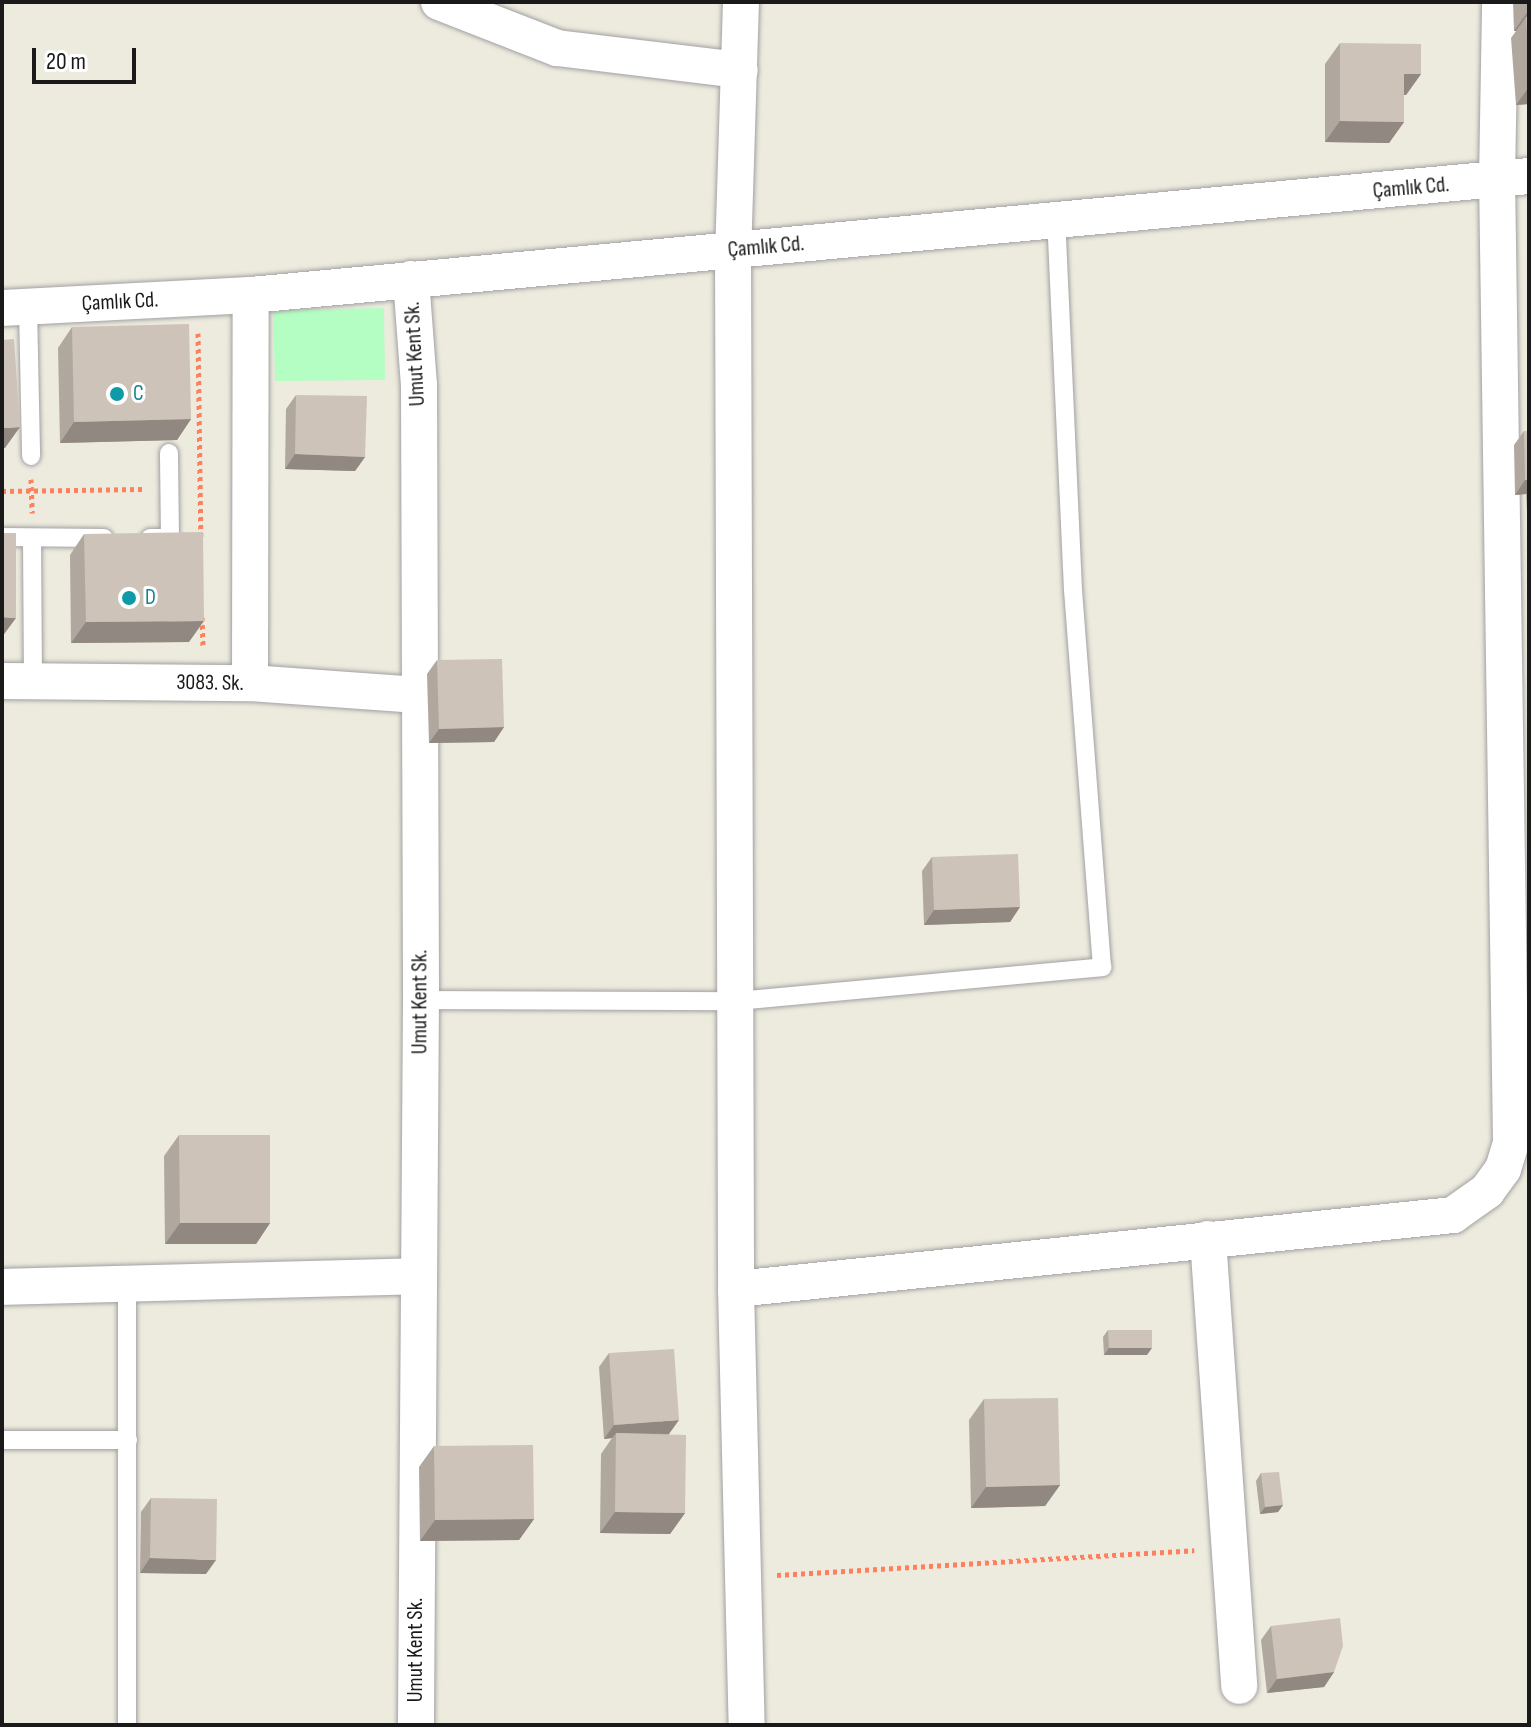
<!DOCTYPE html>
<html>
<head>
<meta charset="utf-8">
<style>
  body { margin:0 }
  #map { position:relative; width:1531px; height:1727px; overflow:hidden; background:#edeade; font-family:"Sofia Sans Condensed",sans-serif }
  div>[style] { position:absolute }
  .park>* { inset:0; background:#b5fec3 }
  .path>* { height:5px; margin-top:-2.5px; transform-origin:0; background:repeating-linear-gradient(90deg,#ff805e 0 4px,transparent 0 8px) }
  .roads { filter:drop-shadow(0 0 2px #a1a1a1) drop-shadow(0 0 2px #a1a1a1) }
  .service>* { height:18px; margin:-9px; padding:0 9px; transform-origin:9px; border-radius:9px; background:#fff }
  .minor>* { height:36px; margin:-18px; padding:0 18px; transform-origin:18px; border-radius:18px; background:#fff }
  .wall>* { inset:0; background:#b0a89e }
  .shaded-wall>* { inset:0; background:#908881 }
  .building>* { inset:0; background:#cdc3b8 }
  .dots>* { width:22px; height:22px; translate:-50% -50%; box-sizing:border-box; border:4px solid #fff; border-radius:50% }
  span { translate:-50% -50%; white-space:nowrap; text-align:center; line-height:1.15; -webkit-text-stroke:6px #fff; paint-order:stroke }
  .street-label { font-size:22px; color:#1a1a1a }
  .culture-label { font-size:22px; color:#0d838f }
  .left { translate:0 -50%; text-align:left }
  .frame { position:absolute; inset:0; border:4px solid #1a1a1a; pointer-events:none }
  .scale { position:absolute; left:32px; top:48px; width:104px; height:36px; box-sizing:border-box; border:4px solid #1a1a1a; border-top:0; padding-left:10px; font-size:24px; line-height:28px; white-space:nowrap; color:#1a1a1a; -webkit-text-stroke:6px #fff; paint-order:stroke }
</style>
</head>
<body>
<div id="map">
  <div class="park">
    <div style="clip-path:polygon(384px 308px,385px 380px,275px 381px,273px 310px)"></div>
  </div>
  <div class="path">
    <div style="left:198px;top:333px;width:206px;rotate:89.2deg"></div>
    <div style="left:31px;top:479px;width:34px;rotate:88deg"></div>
    <div style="left:2px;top:491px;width:141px;rotate:-0.8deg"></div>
    <div style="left:202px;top:617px;width:30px;rotate:88deg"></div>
    <div style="left:777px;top:1575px;width:418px;rotate:-3.4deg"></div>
  </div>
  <div class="roads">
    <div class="service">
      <div style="left:28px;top:307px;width:149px;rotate:88.8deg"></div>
      <div style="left:2px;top:537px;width:102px;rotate:0.6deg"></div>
      <div style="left:32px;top:538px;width:143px;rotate:89.6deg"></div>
      <div style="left:150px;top:538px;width:20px"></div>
      <div style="left:170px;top:538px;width:85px;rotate:-90.7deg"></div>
      <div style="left:421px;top:1000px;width:317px;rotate:0.2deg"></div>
      <div style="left:738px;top:1001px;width:366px;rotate:-5.3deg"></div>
      <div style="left:1102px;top:967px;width:378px;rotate:-94.4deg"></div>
      <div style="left:1073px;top:590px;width:370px;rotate:-92.6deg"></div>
      <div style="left:127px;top:1284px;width:441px;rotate:90deg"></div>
      <div style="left:2px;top:1440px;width:126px"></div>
    </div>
    <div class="minor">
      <div style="left:439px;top:2px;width:127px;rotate:21.3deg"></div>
      <div style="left:557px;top:48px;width:184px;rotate:6.9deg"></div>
      <div style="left:741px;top:2px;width:248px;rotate:91.8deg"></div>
      <div style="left:733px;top:250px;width:1039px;rotate:89.83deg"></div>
      <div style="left:736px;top:1289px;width:436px;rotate:88.6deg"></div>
      <div style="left:411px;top:279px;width:106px;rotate:85.7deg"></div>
      <div style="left:419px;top:385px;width:615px;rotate:89.81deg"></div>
      <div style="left:421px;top:1000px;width:725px;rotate:90.4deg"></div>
      <div style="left:2px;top:308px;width:249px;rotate:-3deg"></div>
      <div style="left:251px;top:295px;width:1284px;rotate:-5.32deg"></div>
      <div style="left:2px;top:681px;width:248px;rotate:0.5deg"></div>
      <div style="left:250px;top:683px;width:168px;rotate:4.1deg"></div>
      <div style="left:250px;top:683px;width:388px;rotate:-89.9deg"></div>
      <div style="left:1208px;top:1239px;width:448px;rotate:86deg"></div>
      <div style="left:2px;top:1287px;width:416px;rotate:-1.5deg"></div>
      <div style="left:736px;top:1289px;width:721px;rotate:-5.89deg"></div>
      <div style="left:1453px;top:1215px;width:42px;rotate:-35.2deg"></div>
      <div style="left:1487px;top:1191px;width:27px;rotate:-54deg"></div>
      <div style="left:1503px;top:1169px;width:28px;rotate:-73deg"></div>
      <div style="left:1511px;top:1142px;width:962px;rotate:-90.83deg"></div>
      <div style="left:1497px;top:180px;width:178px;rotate:-89deg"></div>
    </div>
  </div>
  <div class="wall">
    <div style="clip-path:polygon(1513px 2px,1529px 2px,1529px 104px,1516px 105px,1511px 38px,1516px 31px,1514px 31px)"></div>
    <div style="clip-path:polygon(1340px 43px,1421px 74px,1406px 95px,1404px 95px,1404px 122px,1389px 143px,1325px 142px,1325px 64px)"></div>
    <div style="clip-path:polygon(72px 327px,191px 419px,177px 440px,60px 443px,58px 348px)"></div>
    <div style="clip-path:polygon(296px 395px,365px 457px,355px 471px,285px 469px,286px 409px)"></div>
    <div style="clip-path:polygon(1524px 431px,1529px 431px,1529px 512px,1527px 512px,1526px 494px,1515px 495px,1514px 445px)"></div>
    <div style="clip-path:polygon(84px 534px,189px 642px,71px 643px,70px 555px)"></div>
    <div style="clip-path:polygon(437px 660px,504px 727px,494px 742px,429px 743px,427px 674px)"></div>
    <div style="clip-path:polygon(932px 857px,1020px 907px,1010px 922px,924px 925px,922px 871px)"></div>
    <div style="clip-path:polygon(179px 1135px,270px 1223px,256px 1244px,165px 1244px,164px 1156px)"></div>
    <div style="clip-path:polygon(1108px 1330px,1147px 1355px,1104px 1355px,1103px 1337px)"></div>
    <div style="clip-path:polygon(609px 1353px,669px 1434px,685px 1513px,670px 1534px,600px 1533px,601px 1454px,612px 1438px,604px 1439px,599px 1367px)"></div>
    <div style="clip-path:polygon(984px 1399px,1060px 1485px,1045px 1506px,971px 1508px,969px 1420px)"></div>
    <div style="clip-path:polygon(434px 1446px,534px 1519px,519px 1540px,420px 1541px,419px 1467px)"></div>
    <div style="clip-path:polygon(1261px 1473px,1283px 1505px,1278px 1512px,1260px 1514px,1256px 1481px)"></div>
    <div style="clip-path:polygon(151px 1498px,206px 1574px,140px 1573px,141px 1512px)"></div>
    <div style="clip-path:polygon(1271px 1626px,1334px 1672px,1324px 1687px,1267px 1693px,1261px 1640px)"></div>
  </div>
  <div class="shaded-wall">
    <div style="clip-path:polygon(1529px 10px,1529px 30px,1526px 17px,1516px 31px,1514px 31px)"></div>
    <div style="clip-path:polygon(1404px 74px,1421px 74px,1406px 95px,1389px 95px)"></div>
    <div style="clip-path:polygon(1529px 87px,1529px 104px,1516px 105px)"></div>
    <div style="clip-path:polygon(1340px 121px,1404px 122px,1389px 143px,1325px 142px)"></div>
    <div style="clip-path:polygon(191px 419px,177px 440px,60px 443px,74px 422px)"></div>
    <div style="clip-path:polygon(20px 427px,5px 448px,2px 448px,2px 428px)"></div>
    <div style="clip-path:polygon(295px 454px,365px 457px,355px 471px,285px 469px)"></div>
    <div style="clip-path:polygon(1525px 480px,1529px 480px,1529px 491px,1526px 494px,1515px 495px)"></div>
    <div style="clip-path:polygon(2px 617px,16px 618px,2px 637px)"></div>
    <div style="clip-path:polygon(204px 621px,189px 642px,71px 643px,86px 622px)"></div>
    <div style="clip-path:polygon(504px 727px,494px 742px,429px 743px,439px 729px)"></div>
    <div style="clip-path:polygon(1020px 907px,1010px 922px,924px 925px,934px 910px)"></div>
    <div style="clip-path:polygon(180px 1223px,270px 1223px,256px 1244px,165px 1244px)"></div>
    <div style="clip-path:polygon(1109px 1348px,1152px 1348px,1147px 1355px,1104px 1355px)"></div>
    <div style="clip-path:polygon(679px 1420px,669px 1434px,616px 1433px,612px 1438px,604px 1439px,614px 1425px)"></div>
    <div style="clip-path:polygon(1060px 1485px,1045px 1506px,971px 1508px,986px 1487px)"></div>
    <div style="clip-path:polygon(1283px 1505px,1278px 1512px,1260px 1514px,1265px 1507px)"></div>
    <div style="clip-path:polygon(615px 1512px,685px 1513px,670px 1534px,600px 1533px)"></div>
    <div style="clip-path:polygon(534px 1519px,519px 1540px,420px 1541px,435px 1520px)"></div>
    <div style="clip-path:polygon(150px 1558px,216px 1560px,206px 1574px,140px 1573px)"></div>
    <div style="clip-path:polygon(1334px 1672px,1324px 1687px,1267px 1693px,1277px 1679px)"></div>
  </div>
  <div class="building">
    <div style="clip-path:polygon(1529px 16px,1529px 57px,1526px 17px)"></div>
    <div style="clip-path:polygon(1340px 43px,1421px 44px,1421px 74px,1404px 74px,1404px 122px,1340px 121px)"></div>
    <div style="clip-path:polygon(189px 324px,191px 419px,74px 422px,72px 327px)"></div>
    <div style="clip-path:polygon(14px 339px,20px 427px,2px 428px,2px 340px)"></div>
    <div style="clip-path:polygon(296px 395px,367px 396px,365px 457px,295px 454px)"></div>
    <div style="clip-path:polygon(1524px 431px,1529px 431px,1529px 480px,1525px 480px)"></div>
    <div style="clip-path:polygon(203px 532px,204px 621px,86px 622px,84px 534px)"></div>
    <div style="clip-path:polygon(2px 533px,16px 533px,16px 618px,2px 617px)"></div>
    <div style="clip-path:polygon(502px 659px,504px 727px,439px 729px,437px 660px)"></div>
    <div style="clip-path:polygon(1018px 854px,1020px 907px,934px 910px,932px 857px)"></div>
    <div style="clip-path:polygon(179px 1135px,270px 1135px,270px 1223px,180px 1223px)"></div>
    <div style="clip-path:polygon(1108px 1330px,1152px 1330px,1152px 1348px,1109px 1348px)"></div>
    <div style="clip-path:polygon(674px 1349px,679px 1420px,614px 1425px,609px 1353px)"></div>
    <div style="clip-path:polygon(1058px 1398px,1060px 1485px,986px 1487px,984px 1399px)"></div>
    <div style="clip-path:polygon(616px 1433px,686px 1435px,685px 1513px,615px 1512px)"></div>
    <div style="clip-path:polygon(533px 1445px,534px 1519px,435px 1520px,434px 1446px)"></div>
    <div style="clip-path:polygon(1279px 1472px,1283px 1505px,1265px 1507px,1261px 1473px)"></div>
    <div style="clip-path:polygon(151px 1498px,217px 1499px,216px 1560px,150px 1558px)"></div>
    <div style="clip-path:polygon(1340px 1618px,1343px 1646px,1334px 1672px,1277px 1679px,1271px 1626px)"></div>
  </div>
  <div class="dots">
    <div style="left:117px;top:394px;background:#0f9aa8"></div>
    <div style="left:129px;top:598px;background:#0f9aa8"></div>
  </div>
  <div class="street-label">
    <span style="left:1411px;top:188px;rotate:-5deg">Çamlık Cd.</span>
    <span style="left:766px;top:247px;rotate:-5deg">Çamlık Cd.</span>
    <span style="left:120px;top:302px;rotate:-3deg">Çamlık Cd.</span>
    <span style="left:415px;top:354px;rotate:-93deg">Umut Kent Sk.</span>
    <span style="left:210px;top:683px;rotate:1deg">3083. Sk.</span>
    <span style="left:420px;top:1002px;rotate:-90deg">Umut Kent Sk.</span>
    <span style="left:416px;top:1650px;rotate:-90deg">Umut Kent Sk.</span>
  </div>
  <div class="culture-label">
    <span class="left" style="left:133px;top:394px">C</span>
    <span class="left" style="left:145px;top:598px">D</span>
  </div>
  <div class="frame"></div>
  <div class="scale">20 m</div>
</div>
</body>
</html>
